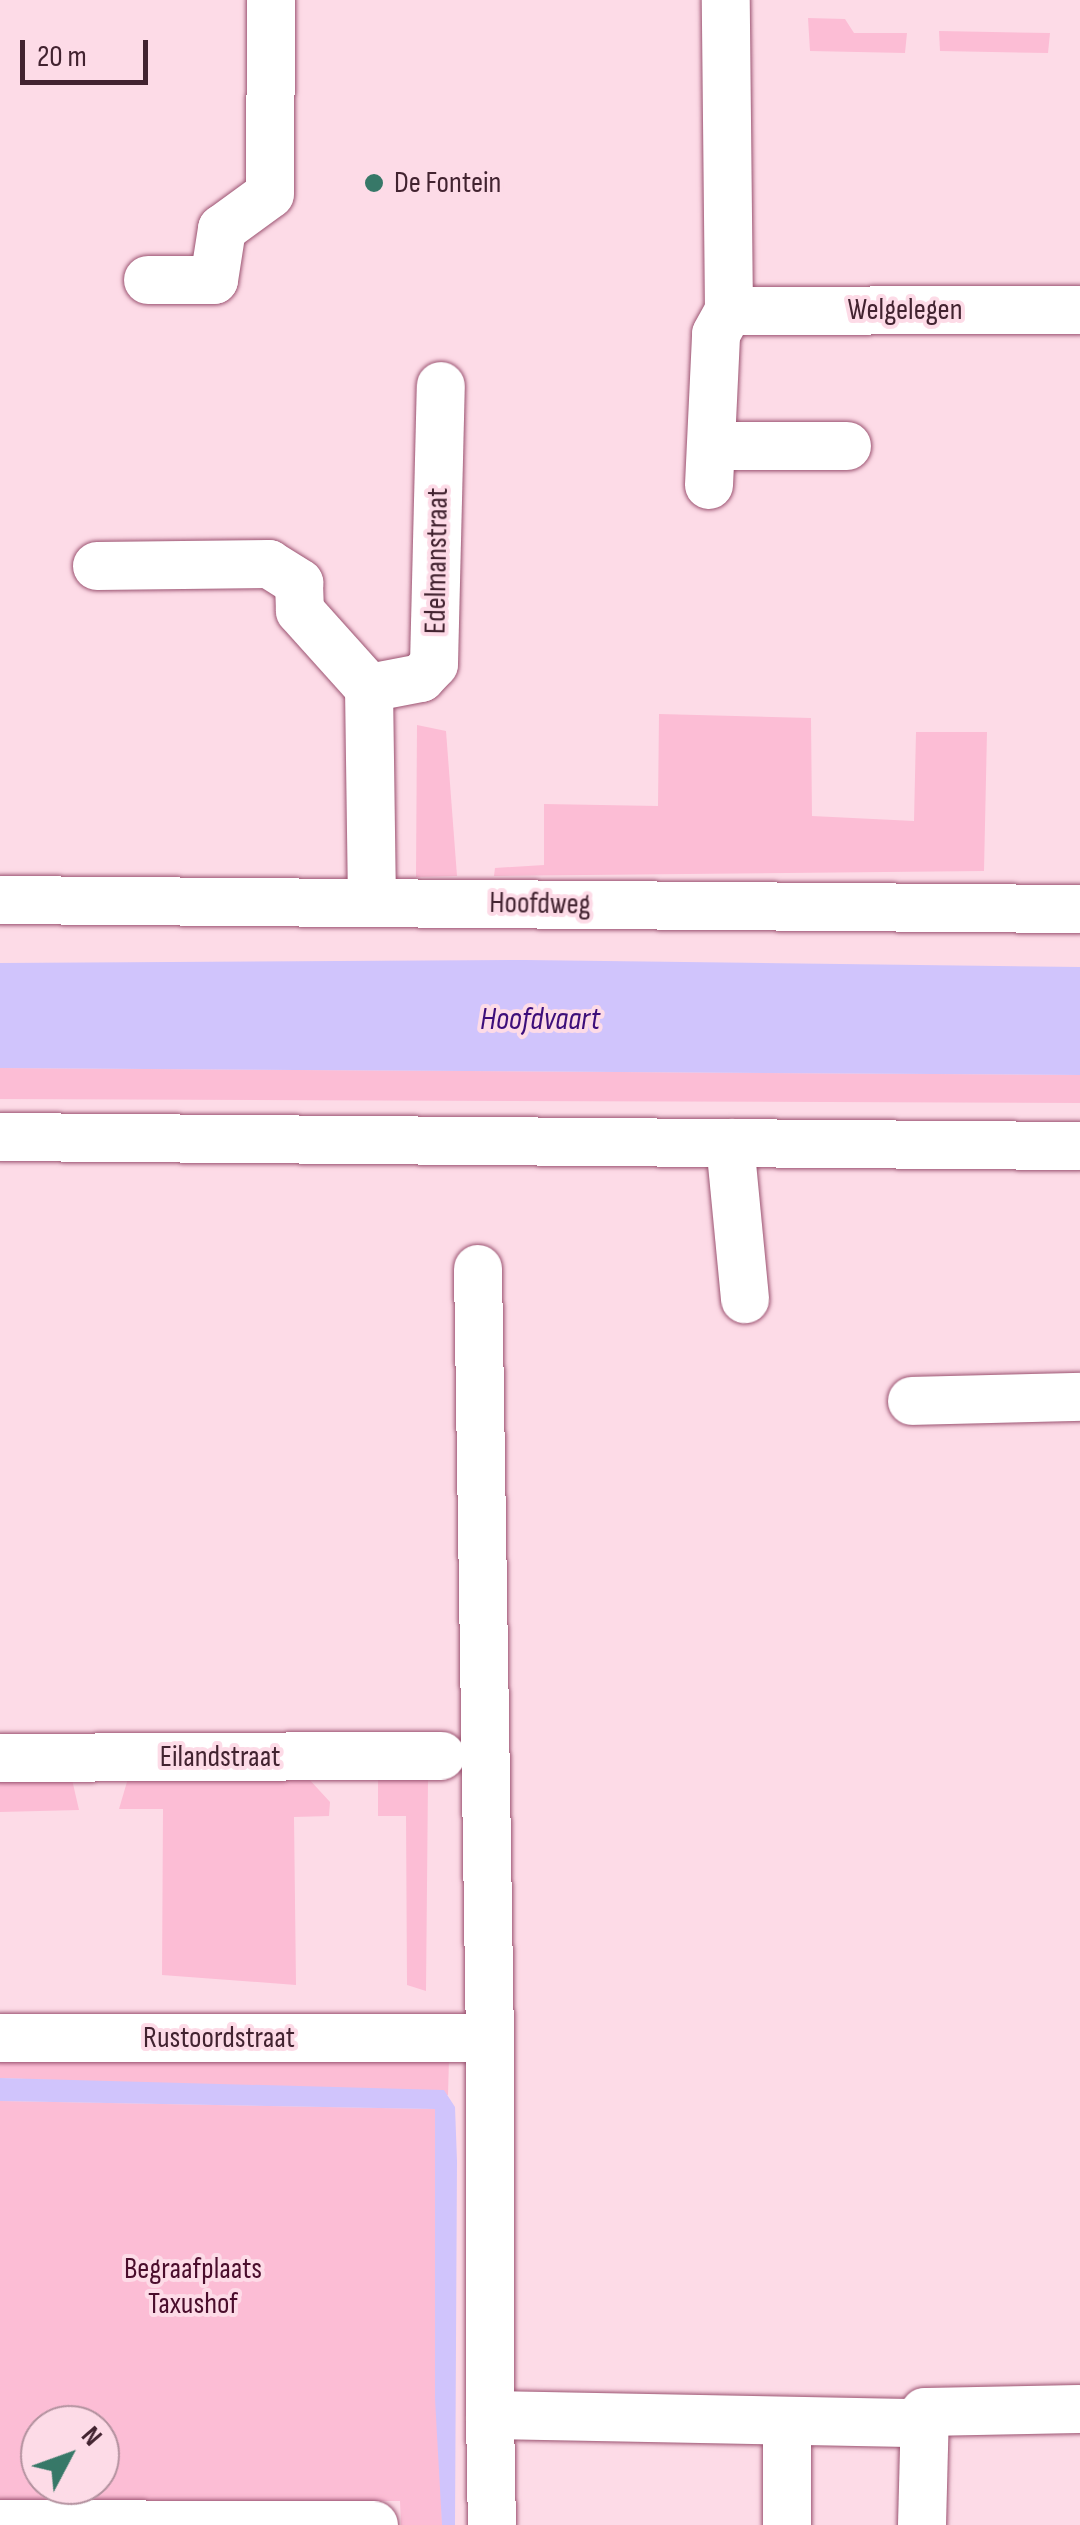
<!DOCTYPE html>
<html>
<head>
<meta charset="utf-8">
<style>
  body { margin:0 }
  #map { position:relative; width:1080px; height:2525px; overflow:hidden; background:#fddbe7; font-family:"Sofia Sans Condensed",sans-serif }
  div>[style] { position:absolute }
  .green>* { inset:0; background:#fcbdd5 }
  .water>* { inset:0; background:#d0c4fc }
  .roads { filter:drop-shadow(0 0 2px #9b5371) drop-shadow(0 0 2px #9b5371) }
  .minor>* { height:48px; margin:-24px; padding:0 24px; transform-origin:24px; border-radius:24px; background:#fff }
  .dots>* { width:28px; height:28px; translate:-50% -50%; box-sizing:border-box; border:5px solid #fddbe7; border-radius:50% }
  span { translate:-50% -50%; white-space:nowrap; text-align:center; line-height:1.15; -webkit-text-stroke:8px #fddbe7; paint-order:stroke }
  .poi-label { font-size:30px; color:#422330 }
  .left { translate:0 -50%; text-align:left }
  .street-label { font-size:30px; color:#422330 }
  .park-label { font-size:30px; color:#4a0d2c }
  .water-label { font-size:32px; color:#3d0e7a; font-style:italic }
  .north { position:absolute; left:20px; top:2405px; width:100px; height:100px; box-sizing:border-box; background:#fddbe7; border:2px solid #b2919e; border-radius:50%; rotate:49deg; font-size:28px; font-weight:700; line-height:40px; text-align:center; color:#422330 }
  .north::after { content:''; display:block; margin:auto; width:35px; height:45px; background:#377868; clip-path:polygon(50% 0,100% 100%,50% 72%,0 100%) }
  .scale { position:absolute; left:20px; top:40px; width:128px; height:45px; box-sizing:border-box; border:5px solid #422330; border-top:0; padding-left:12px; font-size:30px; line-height:35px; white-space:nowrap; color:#422330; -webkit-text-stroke:8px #fddbe7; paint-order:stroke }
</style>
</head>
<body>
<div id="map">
  <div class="green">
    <div style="clip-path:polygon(808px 18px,845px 19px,854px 33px,907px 33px,905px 53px,810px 51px)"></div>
    <div style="clip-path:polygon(939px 31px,1050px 33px,1048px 53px,940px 51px)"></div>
    <div style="clip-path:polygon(659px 714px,811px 718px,812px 816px,914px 821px,916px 732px,987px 732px,984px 871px,494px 876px,495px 868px,544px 865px,544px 804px,658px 806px)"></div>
    <div style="clip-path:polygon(417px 725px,446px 731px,457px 876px,416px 877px)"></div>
    <div style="clip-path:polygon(0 1068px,1080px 1075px,1080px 1103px,0 1099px)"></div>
    <div style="clip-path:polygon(0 1775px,71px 1775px,79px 1810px,0 1812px)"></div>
    <div style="clip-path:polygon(129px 1775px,308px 1778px,330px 1802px,329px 1816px,294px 1817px,296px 1985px,162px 1975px,163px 1809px,119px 1809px)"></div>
    <div style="clip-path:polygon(378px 1779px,428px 1780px,426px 1991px,407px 1985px,406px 1816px,378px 1816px)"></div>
    <div style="clip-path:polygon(449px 2058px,448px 2095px,0 2078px,0 2059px)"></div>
    <div style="clip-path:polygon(evenodd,0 2101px,436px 2109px,442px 2525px,401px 2525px,400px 2501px,0 2500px,0 2101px,40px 2425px,100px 2425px,100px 2485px,40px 2485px,40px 2425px)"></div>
  </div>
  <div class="water">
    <div style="clip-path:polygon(525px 960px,1080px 967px,1080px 1075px,0 1068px,0 963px)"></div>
    <div style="clip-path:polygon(0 2078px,444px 2090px,455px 2107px,457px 2161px,455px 2525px,442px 2525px,435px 2399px,435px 2109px,0 2101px)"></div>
  </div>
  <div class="roads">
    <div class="minor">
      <div style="left:148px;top:280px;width:66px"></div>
      <div style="left:214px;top:280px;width:52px;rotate:-81.1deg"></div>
      <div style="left:222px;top:229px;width:59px;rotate:-36.1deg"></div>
      <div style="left:270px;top:194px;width:194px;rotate:-89.7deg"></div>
      <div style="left:729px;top:311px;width:351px;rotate:-0.2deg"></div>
      <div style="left:717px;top:446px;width:130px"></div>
      <div style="left:709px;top:485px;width:151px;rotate:-87.3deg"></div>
      <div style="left:716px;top:334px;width:26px;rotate:-61deg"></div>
      <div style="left:729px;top:311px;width:311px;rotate:-90.6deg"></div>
      <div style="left:97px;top:566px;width:172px;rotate:-0.7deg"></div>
      <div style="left:269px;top:564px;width:36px;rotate:32deg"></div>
      <div style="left:299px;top:583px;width:28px;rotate:88deg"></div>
      <div style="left:300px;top:611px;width:103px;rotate:48.1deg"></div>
      <div style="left:369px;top:688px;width:213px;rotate:89.2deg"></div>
      <div style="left:369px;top:688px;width:53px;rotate:-10.9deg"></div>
      <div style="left:421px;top:678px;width:19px;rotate:-47deg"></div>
      <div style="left:434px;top:664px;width:278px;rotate:-88.6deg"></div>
      <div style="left:0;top:900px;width:1080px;rotate:0.48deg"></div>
      <div style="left:0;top:1137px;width:1080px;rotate:0.48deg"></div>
      <div style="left:730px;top:1143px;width:157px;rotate:84.5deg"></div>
      <div style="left:478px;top:1269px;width:769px;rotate:89.11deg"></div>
      <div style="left:912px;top:1401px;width:168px;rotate:-1.4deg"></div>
      <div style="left:0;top:1758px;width:441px;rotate:-0.3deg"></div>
      <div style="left:0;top:2038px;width:490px"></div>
      <div style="left:490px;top:2038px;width:377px;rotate:90deg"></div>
      <div style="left:490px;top:2415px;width:434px;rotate:1.1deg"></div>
      <div style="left:490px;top:2415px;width:110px;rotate:89deg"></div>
      <div style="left:0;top:2524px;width:374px;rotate:0.2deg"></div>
      <div style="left:787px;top:2525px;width:104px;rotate:-90deg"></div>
      <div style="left:922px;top:2525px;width:113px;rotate:-88.5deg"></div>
      <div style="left:925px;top:2412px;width:155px;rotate:-1.1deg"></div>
    </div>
  </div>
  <div class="dots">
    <div style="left:374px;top:183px;background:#377868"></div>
  </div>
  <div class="poi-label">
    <span class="left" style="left:394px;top:183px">De Fontein</span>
  </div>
  <div class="street-label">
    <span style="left:905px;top:310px">Welgelegen</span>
    <span style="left:437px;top:561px;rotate:-89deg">Edelmanstraat</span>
    <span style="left:540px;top:904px;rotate:1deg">Hoofdweg</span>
    <span style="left:220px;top:1757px">Eilandstraat</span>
    <span style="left:219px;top:2038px">Rustoordstraat</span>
  </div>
  <div class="park-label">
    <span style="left:193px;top:2286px">Begraafplaats<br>Taxushof</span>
  </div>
  <div class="water-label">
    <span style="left:540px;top:1020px">Hoofdvaart</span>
  </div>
  <div class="north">N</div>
  <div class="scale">20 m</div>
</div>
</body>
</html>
